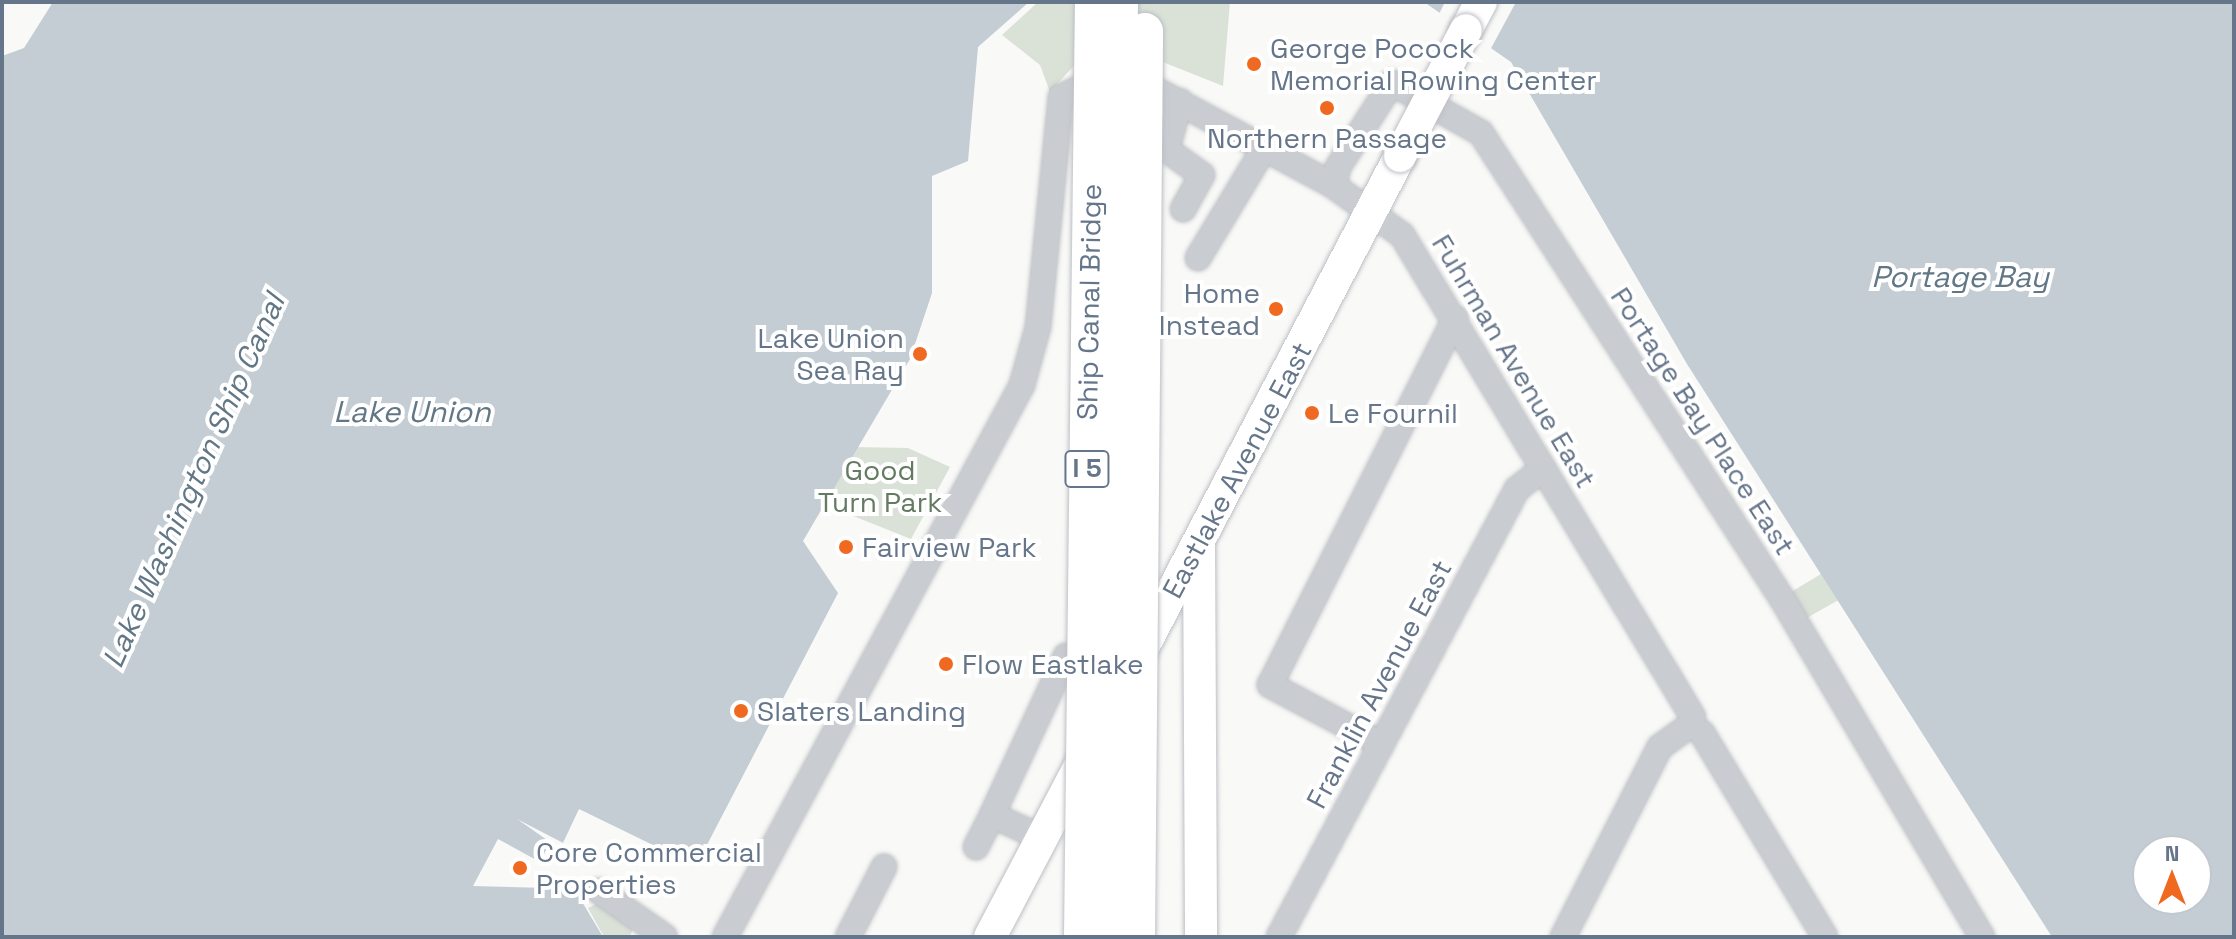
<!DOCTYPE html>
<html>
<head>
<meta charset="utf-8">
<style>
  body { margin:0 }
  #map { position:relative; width:2236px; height:939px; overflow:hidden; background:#f9f9f7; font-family:"Space Grotesk",sans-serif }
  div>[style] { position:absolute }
  .green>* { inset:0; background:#dae2d8 }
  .water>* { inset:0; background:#c4cdd4 }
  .pier>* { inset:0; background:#f9f9f7 }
  .roads { filter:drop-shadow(0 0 2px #bcbfc4) drop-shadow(0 0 2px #bcbfc4) }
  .minor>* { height:24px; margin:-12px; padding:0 12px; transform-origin:12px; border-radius:12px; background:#c9ccd0 }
  .major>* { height:32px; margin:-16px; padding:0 16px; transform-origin:16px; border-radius:16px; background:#fff }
  .bridges { filter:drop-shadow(0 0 2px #bcbfc4) drop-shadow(0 0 2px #bcbfc4) }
  .major-bridge>* { height:32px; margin:-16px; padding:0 16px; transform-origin:16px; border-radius:16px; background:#fff }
  .highway-bridge>* { height:36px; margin:-18px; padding:0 18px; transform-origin:18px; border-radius:18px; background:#fff }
  .dots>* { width:22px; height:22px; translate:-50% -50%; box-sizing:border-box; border:4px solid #fff; border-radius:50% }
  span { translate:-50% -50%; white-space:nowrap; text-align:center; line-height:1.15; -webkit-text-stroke:8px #fff; paint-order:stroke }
  .shield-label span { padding:2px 6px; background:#fff; border:2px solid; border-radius:6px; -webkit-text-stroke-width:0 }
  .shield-label { font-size:26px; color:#66768a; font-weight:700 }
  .poi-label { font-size:28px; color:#66768a }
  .left { translate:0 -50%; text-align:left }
  .right { translate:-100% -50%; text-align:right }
  .street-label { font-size:28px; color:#66768a }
  .park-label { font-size:28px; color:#647b62 }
  .water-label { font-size:30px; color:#627785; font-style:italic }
  .frame { position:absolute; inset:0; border:4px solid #66768a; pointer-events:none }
  .north { position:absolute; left:2132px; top:835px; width:80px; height:80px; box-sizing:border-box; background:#fff; border:2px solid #c2c8d0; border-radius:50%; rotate:0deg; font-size:22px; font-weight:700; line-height:32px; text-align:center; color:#66768a }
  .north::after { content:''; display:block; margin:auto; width:28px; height:36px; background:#f06920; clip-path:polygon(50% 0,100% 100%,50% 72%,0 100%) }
</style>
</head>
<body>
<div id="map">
  <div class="green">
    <div style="clip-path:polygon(1038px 2px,1230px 2px,1223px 86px,1125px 47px,1079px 60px,1050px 92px,1040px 65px,1002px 35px)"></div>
    <div style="clip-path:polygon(853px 447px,908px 448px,950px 467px,911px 539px,823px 504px)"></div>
    <div style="clip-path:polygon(1826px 571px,1842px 598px,1796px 624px,1781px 598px)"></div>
    <div style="clip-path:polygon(600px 902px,633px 928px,630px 937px,604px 937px,588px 908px)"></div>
  </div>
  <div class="water">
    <div style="clip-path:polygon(53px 2px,1029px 2px,978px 47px,968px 161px,932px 176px,932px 293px,910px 359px,803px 541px,838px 593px,696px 866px,579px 809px,544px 883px,575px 890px,603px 937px,2px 937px,2px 56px,24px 48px)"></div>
    <div style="clip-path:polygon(evenodd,1424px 2px,2234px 2px,2234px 937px,2052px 937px,1687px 364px,1511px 62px,1424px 2px,2148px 851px,2196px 851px,2196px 899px,2148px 899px,2148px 851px)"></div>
  </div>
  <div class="pier">
    <div style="clip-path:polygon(1445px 2px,1516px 2px,1489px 52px,1438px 16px)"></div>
    <div style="clip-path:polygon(517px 819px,567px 845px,549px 888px,473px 886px,498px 839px,540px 862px,550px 842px)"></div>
  </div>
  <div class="roads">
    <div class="minor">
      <div style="left:1180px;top:101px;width:51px;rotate:104.9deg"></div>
      <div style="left:1167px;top:150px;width:43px;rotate:35.5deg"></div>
      <div style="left:1202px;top:175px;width:39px;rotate:119deg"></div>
      <div style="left:1334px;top:186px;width:19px;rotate:-78deg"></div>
      <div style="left:1338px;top:167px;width:100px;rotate:-57.3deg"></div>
      <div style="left:1392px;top:83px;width:102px;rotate:29.3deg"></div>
      <div style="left:1481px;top:133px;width:553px;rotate:57.12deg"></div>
      <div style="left:1781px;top:597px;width:395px;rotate:59.4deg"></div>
      <div style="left:1198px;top:258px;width:130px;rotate:-58.9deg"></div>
      <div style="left:1702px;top:733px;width:238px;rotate:58.9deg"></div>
      <div style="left:1381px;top:744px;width:126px;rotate:-152deg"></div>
      <div style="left:1270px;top:685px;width:411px;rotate:-63.2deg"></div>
      <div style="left:1042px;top:838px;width:55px;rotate:-155.3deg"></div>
      <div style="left:992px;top:815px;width:175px;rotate:-65deg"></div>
      <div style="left:1066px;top:656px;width:32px;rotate:18deg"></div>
      <div style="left:976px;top:847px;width:36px;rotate:-63deg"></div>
      <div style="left:599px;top:891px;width:80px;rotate:34.9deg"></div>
      <div style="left:725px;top:937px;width:627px;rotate:-61.72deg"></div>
      <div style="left:1022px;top:385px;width:60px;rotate:-74.6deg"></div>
      <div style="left:1038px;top:327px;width:231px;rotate:-84.3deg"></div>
      <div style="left:1061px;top:97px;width:64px;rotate:-25deg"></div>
      <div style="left:1119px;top:70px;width:244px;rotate:28.3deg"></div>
      <div style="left:1334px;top:186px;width:84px;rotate:35.8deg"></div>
      <div style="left:1402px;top:235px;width:563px;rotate:58.88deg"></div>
      <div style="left:848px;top:937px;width:79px;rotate:-62.8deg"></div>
      <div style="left:1279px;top:937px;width:507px;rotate:-62.02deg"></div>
      <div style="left:1517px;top:489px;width:33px;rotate:-38deg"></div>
      <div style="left:1563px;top:937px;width:213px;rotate:-63deg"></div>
      <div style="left:1660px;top:747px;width:36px;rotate:-36deg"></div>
    </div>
    <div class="major">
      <div style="left:1466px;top:30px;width:32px;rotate:-62deg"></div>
      <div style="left:1199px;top:545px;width:392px;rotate:89.7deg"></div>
      <div style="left:1138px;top:657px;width:565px;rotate:-62.39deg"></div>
      <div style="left:990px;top:937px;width:207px;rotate:-62.3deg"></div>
    </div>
  </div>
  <div class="bridges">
    <div class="major-bridge">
      <div style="left:1400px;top:156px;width:142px;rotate:-62.4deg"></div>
    </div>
    <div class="highway-bridge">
      <div style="left:1082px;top:937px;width:935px;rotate:-89.33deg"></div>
      <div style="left:1110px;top:937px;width:935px;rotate:-89.39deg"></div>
      <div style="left:1137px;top:937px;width:906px;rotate:-89.49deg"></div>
    </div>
  </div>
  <div class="dots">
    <div style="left:1254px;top:64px;background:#f06920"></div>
    <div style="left:1327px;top:108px;background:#f06920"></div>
    <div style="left:1276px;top:309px;background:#f06920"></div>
    <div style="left:920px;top:354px;background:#f06920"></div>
    <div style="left:1312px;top:413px;background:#f06920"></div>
    <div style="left:846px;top:547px;background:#f06920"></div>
    <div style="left:946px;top:664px;background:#f06920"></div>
    <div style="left:741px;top:711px;background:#f06920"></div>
    <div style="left:520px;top:868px;background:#f06920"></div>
  </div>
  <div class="shield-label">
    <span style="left:1087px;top:469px">I 5</span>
  </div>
  <div class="poi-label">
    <span class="left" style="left:1270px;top:64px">George Pocock<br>Memorial Rowing Center</span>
    <span style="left:1327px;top:138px">Northern Passage</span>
    <span class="right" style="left:1260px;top:309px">Home<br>Instead</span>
    <span class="right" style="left:904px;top:354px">Lake Union<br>Sea Ray</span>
    <span class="left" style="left:1328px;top:413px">Le Fournil</span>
    <span class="left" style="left:862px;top:547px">Fairview Park</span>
    <span class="left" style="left:962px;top:664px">Flow Eastlake</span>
    <span class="left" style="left:757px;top:711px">Slaters Landing</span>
    <span class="left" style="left:536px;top:868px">Core Commercial<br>Properties</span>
  </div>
  <div class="street-label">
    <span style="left:1089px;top:302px;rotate:-89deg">Ship Canal Bridge</span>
    <span style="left:1514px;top:361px;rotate:59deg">Fuhrman Avenue East</span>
    <span style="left:1703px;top:421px;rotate:57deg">Portage Bay Place East</span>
    <span style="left:1237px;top:470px;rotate:-62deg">Eastlake Avenue East</span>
    <span style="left:1379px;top:684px;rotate:-62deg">Franklin Avenue East</span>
  </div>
  <div class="park-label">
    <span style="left:880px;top:486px">Good<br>Turn Park</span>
  </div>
  <div class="water-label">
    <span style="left:1960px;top:277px">Portage Bay</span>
    <span style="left:412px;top:412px">Lake Union</span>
    <span style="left:194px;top:481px;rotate:-66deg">Lake Washington Ship Canal</span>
  </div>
  <div class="frame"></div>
  <div class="north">N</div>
</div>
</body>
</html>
